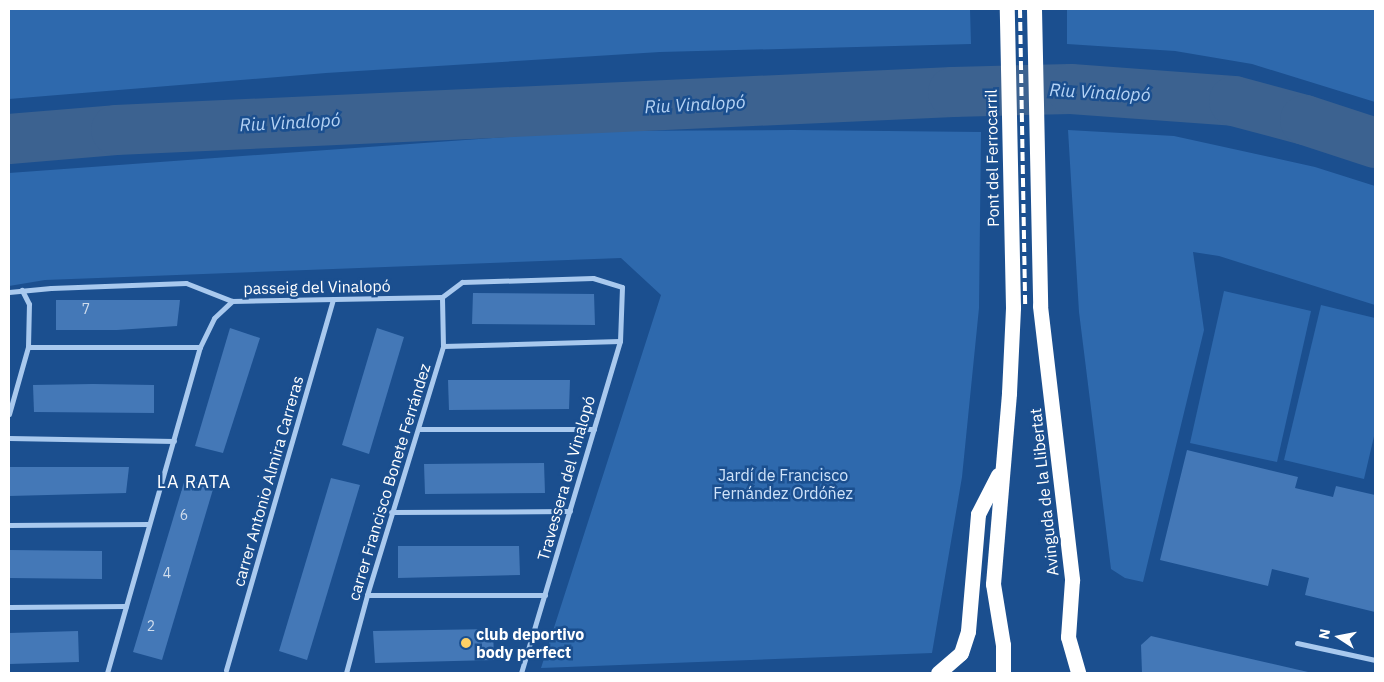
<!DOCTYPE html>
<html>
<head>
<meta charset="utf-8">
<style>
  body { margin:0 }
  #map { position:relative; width:1384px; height:682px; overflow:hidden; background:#1b4f8f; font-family:"IBM Plex Sans",sans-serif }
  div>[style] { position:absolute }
  .green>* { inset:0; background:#2e69ad }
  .river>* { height:50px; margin:-25px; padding:0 25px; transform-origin:25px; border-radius:25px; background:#3c6290 }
  .building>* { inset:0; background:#4478b7 }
  .street>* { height:5px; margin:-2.5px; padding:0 2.5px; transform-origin:2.5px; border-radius:2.5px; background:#a9c9ee }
  .highway>* { height:15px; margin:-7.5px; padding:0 7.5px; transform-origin:7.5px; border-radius:7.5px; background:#fff }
  .rail>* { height:4px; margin-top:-2px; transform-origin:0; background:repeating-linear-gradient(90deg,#fff 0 9px,transparent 0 13px) }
  .dots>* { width:14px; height:14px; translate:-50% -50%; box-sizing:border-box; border:2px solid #1b4f8f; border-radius:50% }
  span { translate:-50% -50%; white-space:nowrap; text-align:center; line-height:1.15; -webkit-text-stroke:5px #1b4f8f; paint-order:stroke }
  .number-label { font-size:14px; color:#d0dded }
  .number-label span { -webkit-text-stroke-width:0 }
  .street-label { font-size:16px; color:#fff }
  .park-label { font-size:16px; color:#cfe3fa }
  .poi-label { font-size:16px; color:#fff; font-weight:700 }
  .left { translate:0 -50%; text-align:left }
  .water-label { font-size:18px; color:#b5d3f5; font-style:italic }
  .neighbourhood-label { font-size:18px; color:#fff; letter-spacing:1px }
  .frame { position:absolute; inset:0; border:10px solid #fff; pointer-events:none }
  .north { position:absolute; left:1314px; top:612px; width:50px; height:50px; -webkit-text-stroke:4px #1b4f8f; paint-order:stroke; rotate:281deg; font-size:14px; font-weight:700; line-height:20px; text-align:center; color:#fff }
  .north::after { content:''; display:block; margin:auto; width:18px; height:22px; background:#fff; clip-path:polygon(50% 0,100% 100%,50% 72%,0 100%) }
</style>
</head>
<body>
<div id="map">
  <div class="green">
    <div style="clip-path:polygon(9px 9px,970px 9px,971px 44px,660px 52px,326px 73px,9px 99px)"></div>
    <div style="clip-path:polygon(1067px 9px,1375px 9px,1375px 102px,1252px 64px,1175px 51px,1067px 44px)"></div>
    <div style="clip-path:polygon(793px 130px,981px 132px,979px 308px,962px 477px,932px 653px,541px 668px,661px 295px,621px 258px,45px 280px,9px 286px,9px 173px,588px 131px)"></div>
    <div style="clip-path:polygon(1068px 130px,1174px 136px,1315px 167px,1375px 186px,1375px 305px,1219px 256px,1193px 252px,1204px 330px,1143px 582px,1125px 578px,1111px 569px,1079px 312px)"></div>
    <div style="clip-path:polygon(1224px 291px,1311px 311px,1277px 462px,1190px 443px)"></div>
    <div style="clip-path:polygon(1321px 305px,1375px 318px,1375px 432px,1364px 479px,1284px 460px)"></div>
  </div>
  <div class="river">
    <div style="left:9px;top:139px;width:107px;rotate:-4.8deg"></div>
    <div style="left:116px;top:130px;width:838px;rotate:-2.6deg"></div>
    <div style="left:953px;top:92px;width:118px;rotate:-1.5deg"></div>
    <div style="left:1071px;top:89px;width:163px;rotate:4.2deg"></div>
    <div style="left:1234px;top:101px;width:73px;rotate:15deg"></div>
    <div style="left:1305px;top:120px;width:74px;rotate:18.2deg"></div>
  </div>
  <div class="building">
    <div style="clip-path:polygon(473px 293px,594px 294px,595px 325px,472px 324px)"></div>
    <div style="clip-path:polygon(56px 300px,180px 300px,177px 326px,117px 330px,56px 330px)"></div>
    <div style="clip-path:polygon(230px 328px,260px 338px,223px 453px,195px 446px)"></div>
    <div style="clip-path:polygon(377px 328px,404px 337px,369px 454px,342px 445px)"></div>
    <div style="clip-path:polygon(448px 380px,570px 380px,569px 409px,449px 410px)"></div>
    <div style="clip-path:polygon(93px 384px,154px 385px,154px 413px,34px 412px,33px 385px)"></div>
    <div style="clip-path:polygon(1187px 450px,1298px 477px,1295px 488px,1333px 497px,1336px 486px,1375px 495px,1375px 612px,1305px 595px,1309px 578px,1272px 569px,1268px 586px,1160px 560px)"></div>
    <div style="clip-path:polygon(544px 463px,545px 493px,425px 494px,424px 464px)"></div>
    <div style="clip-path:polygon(9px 467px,129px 467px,126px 493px,9px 496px)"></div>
    <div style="clip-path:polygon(331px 478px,360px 485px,307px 660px,279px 651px)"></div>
    <div style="clip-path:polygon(185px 479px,214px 486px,162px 660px,133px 652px)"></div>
    <div style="clip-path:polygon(398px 546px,519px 546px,520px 575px,398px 578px)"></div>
    <div style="clip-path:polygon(9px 550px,102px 551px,102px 579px,9px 578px)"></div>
    <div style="clip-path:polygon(493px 629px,494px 660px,375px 663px,373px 631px)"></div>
    <div style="clip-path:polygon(78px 631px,79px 662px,9px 664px,9px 633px)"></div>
    <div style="clip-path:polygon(1151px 636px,1308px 672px,1308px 673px,1142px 673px,1141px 645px)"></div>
  </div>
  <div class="street">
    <div style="left:9px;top:292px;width:42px;rotate:-5.4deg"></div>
    <div style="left:51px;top:288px;width:135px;rotate:-2.1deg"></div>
    <div style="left:186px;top:283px;width:49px;rotate:21.4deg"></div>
    <div style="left:232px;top:301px;width:210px;rotate:-1.1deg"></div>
    <div style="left:442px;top:297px;width:25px;rotate:-37deg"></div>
    <div style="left:462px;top:282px;width:131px;rotate:-1.7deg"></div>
    <div style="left:593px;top:278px;width:30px;rotate:17deg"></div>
    <div style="left:622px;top:287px;width:54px;rotate:92.1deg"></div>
    <div style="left:620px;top:341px;width:346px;rotate:106.6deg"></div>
    <div style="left:443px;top:346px;width:177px;rotate:-1.6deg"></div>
    <div style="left:28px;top:347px;width:172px"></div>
    <div style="left:9px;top:414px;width:70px;rotate:-74.2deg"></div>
    <div style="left:28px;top:347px;width:43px;rotate:-88.7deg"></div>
    <div style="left:29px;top:304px;width:16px;rotate:-117deg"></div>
    <div style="left:419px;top:429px;width:175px"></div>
    <div style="left:9px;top:438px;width:165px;rotate:1deg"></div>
    <div style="left:391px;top:512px;width:179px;rotate:-0.3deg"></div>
    <div style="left:9px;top:525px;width:140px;rotate:-0.4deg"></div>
    <div style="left:367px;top:595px;width:178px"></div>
    <div style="left:9px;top:607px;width:117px;rotate:-0.5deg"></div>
    <div style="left:1297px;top:643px;width:80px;rotate:12.3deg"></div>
    <div style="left:226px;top:670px;width:386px;rotate:-73.9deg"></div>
    <div style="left:107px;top:673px;width:339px;rotate:-74.1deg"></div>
    <div style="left:200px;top:347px;width:32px;rotate:-64deg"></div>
    <div style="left:214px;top:318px;width:25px;rotate:-43deg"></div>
    <div style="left:346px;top:673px;width:81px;rotate:-74.9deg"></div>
    <div style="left:367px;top:595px;width:260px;rotate:-73deg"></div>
    <div style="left:443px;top:346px;width:49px;rotate:-91.2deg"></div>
  </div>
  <div class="highway">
    <div style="left:1034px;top:9px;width:297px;rotate:88.8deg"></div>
    <div style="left:1040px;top:306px;width:276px;rotate:83.3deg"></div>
    <div style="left:1072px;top:580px;width:57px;rotate:94deg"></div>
    <div style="left:1068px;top:637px;width:37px;rotate:74deg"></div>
    <div style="left:938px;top:673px;width:30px;rotate:-41deg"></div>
    <div style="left:961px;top:653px;width:23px;rotate:-72deg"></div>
    <div style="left:968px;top:631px;width:117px;rotate:-85.1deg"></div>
    <div style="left:978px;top:514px;width:44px;rotate:-62.9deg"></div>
    <div style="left:1003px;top:673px;width:28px;rotate:-90deg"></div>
    <div style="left:1003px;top:645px;width:62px;rotate:-99.3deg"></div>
    <div style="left:993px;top:584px;width:192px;rotate:-85.2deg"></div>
    <div style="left:1009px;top:393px;width:86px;rotate:-87.3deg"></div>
    <div style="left:1013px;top:307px;width:298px;rotate:-91.2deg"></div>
  </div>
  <div class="rail">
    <div style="left:1020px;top:9px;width:297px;rotate:89deg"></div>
  </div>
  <div class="dots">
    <div style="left:466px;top:643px;background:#ffd166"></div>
  </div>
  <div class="number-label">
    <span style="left:86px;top:309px">7</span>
    <span style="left:184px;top:515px">6</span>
    <span style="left:167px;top:573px">4</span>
    <span style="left:151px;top:626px">2</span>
  </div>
  <div class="street-label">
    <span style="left:992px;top:158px;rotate:-91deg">Pont del Ferrocarril</span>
    <span style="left:317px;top:287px;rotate:-1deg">passeig del Vinalopó</span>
    <span style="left:566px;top:478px;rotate:-74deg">Travessera del Vinalopó</span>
    <span style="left:268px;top:481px;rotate:-74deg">carrer Antonio Almira Carreras</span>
    <span style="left:389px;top:482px;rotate:-73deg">carrer Francisco Bonete Ferrández</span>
    <span style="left:1044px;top:492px;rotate:-96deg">Avinguda de la Llibertat</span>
  </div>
  <div class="park-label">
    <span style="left:783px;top:484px">Jardí de Francisco<br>Fernández Ordóñez</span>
  </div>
  <div class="poi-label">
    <span class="left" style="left:476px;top:643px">club deportivo<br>body perfect</span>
  </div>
  <div class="water-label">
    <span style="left:1100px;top:93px;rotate:3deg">Riu Vinalopó</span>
    <span style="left:695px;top:105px;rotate:-3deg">Riu Vinalopó</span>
    <span style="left:290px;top:123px;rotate:-3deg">Riu Vinalopó</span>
  </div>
  <div class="neighbourhood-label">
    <span style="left:194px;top:482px">LA RATA</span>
  </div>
  <div class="frame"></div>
  <div class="north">N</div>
</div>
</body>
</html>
